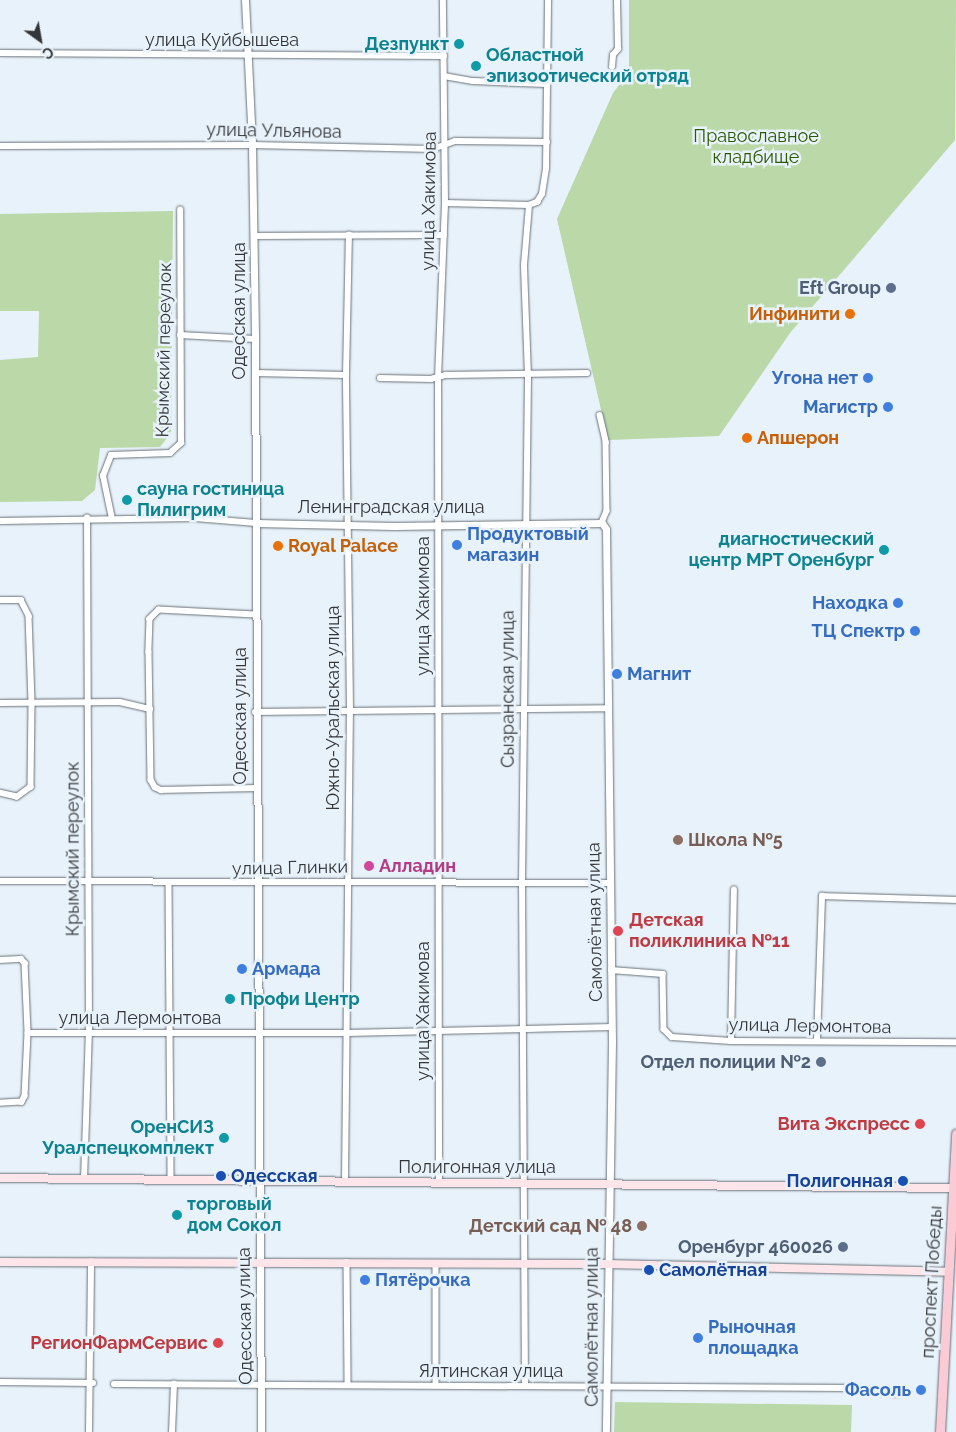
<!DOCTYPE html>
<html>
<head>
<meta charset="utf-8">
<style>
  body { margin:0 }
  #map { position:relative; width:956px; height:1432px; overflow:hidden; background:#e8f2fa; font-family:Raleway,sans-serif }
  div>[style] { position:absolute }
  .green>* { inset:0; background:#bad8a8 }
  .roads { filter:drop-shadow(0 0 1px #697178) drop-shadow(0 0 1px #697178) }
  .minor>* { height:5.5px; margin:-2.75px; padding:0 2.75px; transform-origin:2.75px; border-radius:2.75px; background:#fff }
  .tertiary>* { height:7px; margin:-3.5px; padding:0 3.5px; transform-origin:3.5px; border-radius:3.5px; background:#fff }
  .secondary>* { height:8px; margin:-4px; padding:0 4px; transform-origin:4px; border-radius:4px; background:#fde5ea }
  .primary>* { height:9px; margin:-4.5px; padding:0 4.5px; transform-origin:4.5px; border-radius:4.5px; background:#facad5 }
  .dots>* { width:14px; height:14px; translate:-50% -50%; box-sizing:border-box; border:2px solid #e8f2fa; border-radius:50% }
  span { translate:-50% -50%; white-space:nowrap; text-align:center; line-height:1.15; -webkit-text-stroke:5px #e8f2fa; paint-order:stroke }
  .street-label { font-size:18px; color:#34373a }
  .culture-label { font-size:18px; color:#0d838f; font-weight:700 }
  .right { translate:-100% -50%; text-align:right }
  .left { translate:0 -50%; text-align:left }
  .park-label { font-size:18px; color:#2d5800 }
  .service-label { font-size:18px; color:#4e5e75; font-weight:700 }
  .food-label { font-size:18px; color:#c56008; font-weight:700 }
  .shop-label { font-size:18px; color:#366cbe; font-weight:700 }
  .education-label { font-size:18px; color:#785e54; font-weight:700 }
  .hotel-label { font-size:18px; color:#b23c85; font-weight:700 }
  .health-label { font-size:18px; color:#be3a42; font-weight:700 }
  .transit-label { font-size:18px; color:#164399; font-weight:700 }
  .north { position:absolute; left:15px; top:15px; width:50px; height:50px; -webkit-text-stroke:4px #e8f2fa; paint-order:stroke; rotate:148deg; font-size:14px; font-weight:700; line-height:20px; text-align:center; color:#34373a }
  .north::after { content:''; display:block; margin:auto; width:18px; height:22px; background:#34373a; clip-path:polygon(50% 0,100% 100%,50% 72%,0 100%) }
</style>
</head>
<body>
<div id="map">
  <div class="green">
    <div style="clip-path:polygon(629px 0,956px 0,955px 140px,790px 333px,719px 436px,608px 440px,557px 219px,613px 93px,629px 72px)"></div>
    <div style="clip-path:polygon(173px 211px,171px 433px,160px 447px,100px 448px,95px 490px,82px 501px,0 502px,0 360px,38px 357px,39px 311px,0 311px,0 214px)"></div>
    <div style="clip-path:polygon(615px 1402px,852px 1405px,851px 1432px,614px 1432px)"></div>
  </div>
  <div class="roads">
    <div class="minor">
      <div style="left:0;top:53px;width:444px;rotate:0.4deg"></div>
      <div style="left:612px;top:67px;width:12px;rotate:-85deg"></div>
      <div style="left:613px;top:55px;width:8px;rotate:-50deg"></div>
      <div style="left:618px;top:49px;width:49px;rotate:-91.2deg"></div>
      <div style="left:444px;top:76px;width:29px;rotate:10deg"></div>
      <div style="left:473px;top:81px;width:73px;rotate:2.4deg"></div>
      <div style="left:0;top:146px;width:252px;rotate:-0.2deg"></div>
      <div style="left:252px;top:145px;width:181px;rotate:1.3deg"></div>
      <div style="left:433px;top:149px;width:23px;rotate:-20deg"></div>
      <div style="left:455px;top:141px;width:92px;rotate:0.6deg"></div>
      <div style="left:445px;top:203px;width:84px;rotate:1.4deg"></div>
      <div style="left:254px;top:236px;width:190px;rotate:-0.3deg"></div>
      <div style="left:180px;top:335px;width:75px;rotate:3.1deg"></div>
      <div style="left:255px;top:373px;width:91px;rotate:1.3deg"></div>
      <div style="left:380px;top:378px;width:51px;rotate:1.1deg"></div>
      <div style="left:431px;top:379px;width:16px;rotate:-15deg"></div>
      <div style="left:446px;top:375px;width:141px;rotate:-0.8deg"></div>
      <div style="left:600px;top:415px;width:28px;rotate:77deg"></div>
      <div style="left:606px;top:442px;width:69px;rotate:89.2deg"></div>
      <div style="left:607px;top:511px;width:13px;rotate:113deg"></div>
      <div style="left:112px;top:519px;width:44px;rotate:-101.8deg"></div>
      <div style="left:103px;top:476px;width:22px;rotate:-69deg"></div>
      <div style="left:111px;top:455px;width:59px;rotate:-1.9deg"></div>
      <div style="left:170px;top:453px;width:15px;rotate:-42deg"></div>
      <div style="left:181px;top:443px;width:233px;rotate:-90.2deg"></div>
      <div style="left:0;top:521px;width:195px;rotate:-0.9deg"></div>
      <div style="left:195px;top:518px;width:61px;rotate:4.7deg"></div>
      <div style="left:0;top:600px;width:21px"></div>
      <div style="left:21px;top:600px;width:18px;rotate:63deg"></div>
      <div style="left:29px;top:616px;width:88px;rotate:88deg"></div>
      <div style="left:32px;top:704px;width:83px;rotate:90.7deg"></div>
      <div style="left:31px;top:787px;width:17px;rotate:144deg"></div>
      <div style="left:17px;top:797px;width:17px;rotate:-167deg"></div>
      <div style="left:255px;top:615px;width:96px;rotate:-177deg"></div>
      <div style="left:159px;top:610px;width:13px;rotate:135deg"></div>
      <div style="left:150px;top:619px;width:33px;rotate:92deg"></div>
      <div style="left:149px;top:652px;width:128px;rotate:89.1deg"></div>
      <div style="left:151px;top:780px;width:8px;rotate:60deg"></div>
      <div style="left:155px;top:787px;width:7px;rotate:27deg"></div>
      <div style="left:161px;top:790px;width:94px;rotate:-1.2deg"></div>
      <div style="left:0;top:703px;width:120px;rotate:-0.5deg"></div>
      <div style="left:120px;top:702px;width:31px;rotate:13deg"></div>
      <div style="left:255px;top:712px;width:354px;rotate:-0.6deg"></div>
      <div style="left:0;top:881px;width:609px;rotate:0.19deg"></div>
      <div style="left:169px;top:883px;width:298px;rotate:89.6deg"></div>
      <div style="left:0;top:960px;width:21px;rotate:-3deg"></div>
      <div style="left:21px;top:959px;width:6px;rotate:45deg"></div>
      <div style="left:25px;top:963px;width:70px;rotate:87.5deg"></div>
      <div style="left:28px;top:1033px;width:63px;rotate:92.7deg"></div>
      <div style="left:25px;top:1096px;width:7px;rotate:117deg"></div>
      <div style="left:22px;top:1102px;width:22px;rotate:177deg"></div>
      <div style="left:611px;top:970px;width:52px;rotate:4.4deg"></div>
      <div style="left:663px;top:974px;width:55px;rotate:89deg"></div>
      <div style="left:664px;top:1029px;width:11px;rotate:45deg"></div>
      <div style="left:672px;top:1037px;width:59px;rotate:3.9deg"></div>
      <div style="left:731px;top:1041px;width:225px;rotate:0.3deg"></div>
      <div style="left:28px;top:1033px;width:319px"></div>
      <div style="left:347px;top:1033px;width:265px;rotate:-1.3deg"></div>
      <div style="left:731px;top:1041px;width:151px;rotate:-88.9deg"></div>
      <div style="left:817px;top:1041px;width:145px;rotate:-88deg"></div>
      <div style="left:822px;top:896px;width:134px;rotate:1.7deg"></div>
      <div style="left:84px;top:1180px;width:148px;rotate:-88.1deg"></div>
      <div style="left:89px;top:1032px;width:514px;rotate:-90.22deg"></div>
      <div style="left:345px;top:1182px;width:471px;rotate:-89.4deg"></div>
      <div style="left:350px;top:711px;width:336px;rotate:-90.7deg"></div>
      <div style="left:346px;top:375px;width:140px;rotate:-88.8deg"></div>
      <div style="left:439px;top:1182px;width:804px;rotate:-90.07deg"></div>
      <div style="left:438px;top:378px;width:175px;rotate:-87.7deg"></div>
      <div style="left:445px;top:203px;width:203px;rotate:-90.6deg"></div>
      <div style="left:347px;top:1262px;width:123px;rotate:89.5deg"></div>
      <div style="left:436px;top:1263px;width:122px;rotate:90deg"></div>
      <div style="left:0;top:1382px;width:93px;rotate:0.6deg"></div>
      <div style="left:114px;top:1384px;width:735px;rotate:0.31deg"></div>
      <div style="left:849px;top:1388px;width:49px;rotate:7deg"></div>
      <div style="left:525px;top:1386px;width:504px;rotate:-90.34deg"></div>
      <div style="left:522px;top:882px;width:506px;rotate:-89.32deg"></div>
      <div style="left:528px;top:376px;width:111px;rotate:-92.1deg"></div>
      <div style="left:524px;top:265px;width:60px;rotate:-85.2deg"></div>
      <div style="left:529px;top:205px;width:9px;rotate:-21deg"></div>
      <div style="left:537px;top:202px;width:9px;rotate:-58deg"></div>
      <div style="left:542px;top:194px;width:25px;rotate:-81deg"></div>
      <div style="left:546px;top:169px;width:169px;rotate:-89.3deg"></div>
      <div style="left:89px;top:1432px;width:170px;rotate:-89.3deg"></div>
      <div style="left:172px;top:1432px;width:48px;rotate:-87.6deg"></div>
    </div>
    <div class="tertiary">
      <div style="left:245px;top:0;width:145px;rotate:87.2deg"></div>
      <div style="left:252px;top:145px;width:194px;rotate:89.1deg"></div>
      <div style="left:255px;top:339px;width:1093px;rotate:89.69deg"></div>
      <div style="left:256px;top:523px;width:138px;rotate:1.2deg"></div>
      <div style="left:394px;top:526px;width:208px;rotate:-0.8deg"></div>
      <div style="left:602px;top:523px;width:7px;rotate:56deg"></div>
      <div style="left:606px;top:529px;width:513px;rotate:89.33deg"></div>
      <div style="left:612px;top:1042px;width:390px;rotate:90.9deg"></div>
    </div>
    <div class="secondary">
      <div style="left:0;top:1178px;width:954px;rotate:0.6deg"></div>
      <div style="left:0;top:1262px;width:607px;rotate:0.19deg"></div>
      <div style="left:607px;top:1264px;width:342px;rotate:1.3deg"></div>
    </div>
    <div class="primary">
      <div style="left:940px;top:1432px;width:299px;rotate:-86.9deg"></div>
    </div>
  </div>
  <div class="dots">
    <div style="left:459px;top:44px;background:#0f9aa8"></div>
    <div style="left:476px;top:66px;background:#0f9aa8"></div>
    <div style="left:891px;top:288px;background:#5c6f8a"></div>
    <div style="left:850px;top:314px;background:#e8710a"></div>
    <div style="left:868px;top:378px;background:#3f7fe0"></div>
    <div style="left:888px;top:407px;background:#3f7fe0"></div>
    <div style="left:747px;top:438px;background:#e8710a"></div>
    <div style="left:127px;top:500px;background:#0f9aa8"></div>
    <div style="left:457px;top:545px;background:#3f7fe0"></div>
    <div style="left:278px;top:546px;background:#e8710a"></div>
    <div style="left:884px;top:550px;background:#0f9aa8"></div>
    <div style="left:898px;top:603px;background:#3f7fe0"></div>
    <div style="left:915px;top:631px;background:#3f7fe0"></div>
    <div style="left:617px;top:674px;background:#3f7fe0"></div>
    <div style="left:678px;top:840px;background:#8d6e63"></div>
    <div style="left:369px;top:866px;background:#d1479c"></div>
    <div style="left:618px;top:931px;background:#e0444e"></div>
    <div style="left:242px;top:969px;background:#3f7fe0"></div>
    <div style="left:230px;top:999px;background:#0f9aa8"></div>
    <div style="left:821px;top:1062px;background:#5c6f8a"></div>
    <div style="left:920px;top:1124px;background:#e0444e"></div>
    <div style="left:224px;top:1138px;background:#0f9aa8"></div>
    <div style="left:221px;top:1176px;background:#1a4fb4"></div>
    <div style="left:903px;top:1181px;background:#1a4fb4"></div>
    <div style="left:177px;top:1215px;background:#0f9aa8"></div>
    <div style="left:642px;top:1226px;background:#8d6e63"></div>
    <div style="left:843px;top:1247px;background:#5c6f8a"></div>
    <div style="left:649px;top:1270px;background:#1a4fb4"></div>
    <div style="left:365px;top:1280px;background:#3f7fe0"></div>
    <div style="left:698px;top:1338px;background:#3f7fe0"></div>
    <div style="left:218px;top:1343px;background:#e0444e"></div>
    <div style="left:921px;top:1390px;background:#3f7fe0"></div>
  </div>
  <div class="street-label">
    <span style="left:222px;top:40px">улица Куйбышева</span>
    <span style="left:274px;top:131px;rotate:1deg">улица Ульянова</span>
    <span style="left:429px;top:201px;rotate:-89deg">улица Хакимова</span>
    <span style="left:239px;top:311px;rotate:-90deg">Одесская улица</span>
    <span style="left:164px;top:350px;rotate:-89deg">Крымский переулок</span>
    <span style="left:391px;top:507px">Ленинградская улица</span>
    <span style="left:423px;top:606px;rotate:-90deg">улица Хакимова</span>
    <span style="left:508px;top:689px;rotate:-90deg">Сызранская улица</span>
    <span style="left:333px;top:708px;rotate:-90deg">Южно-Уральская улица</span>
    <span style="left:240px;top:716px;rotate:-90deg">Одесская улица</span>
    <span style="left:73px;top:849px;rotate:-90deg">Крымский переулок</span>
    <span style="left:290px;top:868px;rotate:-1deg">улица Глинки</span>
    <span style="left:595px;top:922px;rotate:-91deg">Самолётная улица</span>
    <span style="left:423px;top:1011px;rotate:-90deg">улица Хакимова</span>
    <span style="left:140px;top:1018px">улица Лермонтова</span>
    <span style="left:810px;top:1026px;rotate:1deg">улица Лермонтова</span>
    <span style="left:477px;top:1167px">Полигонная улица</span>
    <span style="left:932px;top:1282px;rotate:-87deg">проспект Победы</span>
    <span style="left:245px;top:1316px;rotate:-91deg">Одесская улица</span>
    <span style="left:592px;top:1327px;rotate:-90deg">Самолётная улица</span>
    <span style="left:491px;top:1371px">Ялтинская улица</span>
  </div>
  <div class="culture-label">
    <span class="right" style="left:449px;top:44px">Дезпункт</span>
    <span class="left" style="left:486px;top:66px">Областной<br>эпизоотический отряд</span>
    <span class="left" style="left:137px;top:500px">сауна гостиница<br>Пилигрим</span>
    <span class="right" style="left:874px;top:550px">диагностический<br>центр МРТ Оренбург</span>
    <span class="left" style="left:240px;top:999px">Профи Центр</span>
    <span class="right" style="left:214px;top:1138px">ОренСИЗ<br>Уралспецкомплект</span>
    <span class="left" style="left:187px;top:1215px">торговый<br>дом Сокол</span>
  </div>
  <div class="park-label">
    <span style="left:756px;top:147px">Православное<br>кладбище</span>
  </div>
  <div class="service-label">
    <span class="right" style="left:881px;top:288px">Eft Group</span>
    <span class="right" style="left:811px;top:1062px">Отдел полиции №2</span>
    <span class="right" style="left:833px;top:1247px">Оренбург 460026</span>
  </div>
  <div class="food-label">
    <span class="right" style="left:840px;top:314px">Инфинити</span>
    <span class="left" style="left:757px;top:438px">Апшерон</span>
    <span class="left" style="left:288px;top:546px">Royal Palace</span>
  </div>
  <div class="shop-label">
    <span class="right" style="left:858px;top:378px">Угона нет</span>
    <span class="right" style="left:878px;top:407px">Магистр</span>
    <span class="left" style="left:467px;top:545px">Продуктовый<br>магазин</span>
    <span class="right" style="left:888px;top:603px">Находка</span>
    <span class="right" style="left:905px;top:631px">ТЦ Спектр</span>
    <span class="left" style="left:627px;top:674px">Магнит</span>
    <span class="left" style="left:252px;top:969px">Армада</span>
    <span class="left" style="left:375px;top:1280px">Пятёрочка</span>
    <span class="left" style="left:708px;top:1338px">Рыночная<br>площадка</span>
    <span class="right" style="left:911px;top:1390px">Фасоль</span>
  </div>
  <div class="education-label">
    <span class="left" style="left:688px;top:840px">Школа №5</span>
    <span class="right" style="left:632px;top:1226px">Детский сад № 48</span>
  </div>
  <div class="hotel-label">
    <span class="left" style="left:379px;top:866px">Алладин</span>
  </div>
  <div class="health-label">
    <span class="left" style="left:629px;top:931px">Детская<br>поликлиника №11</span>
    <span class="right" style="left:910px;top:1124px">Вита Экспресс</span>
    <span class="right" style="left:208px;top:1343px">РегионФармСервис</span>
  </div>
  <div class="transit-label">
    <span class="left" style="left:231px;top:1176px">Одесская</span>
    <span class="right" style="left:893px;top:1181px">Полигонная</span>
    <span class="left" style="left:659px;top:1270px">Самолётная</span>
  </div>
  <div class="north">С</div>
</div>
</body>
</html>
